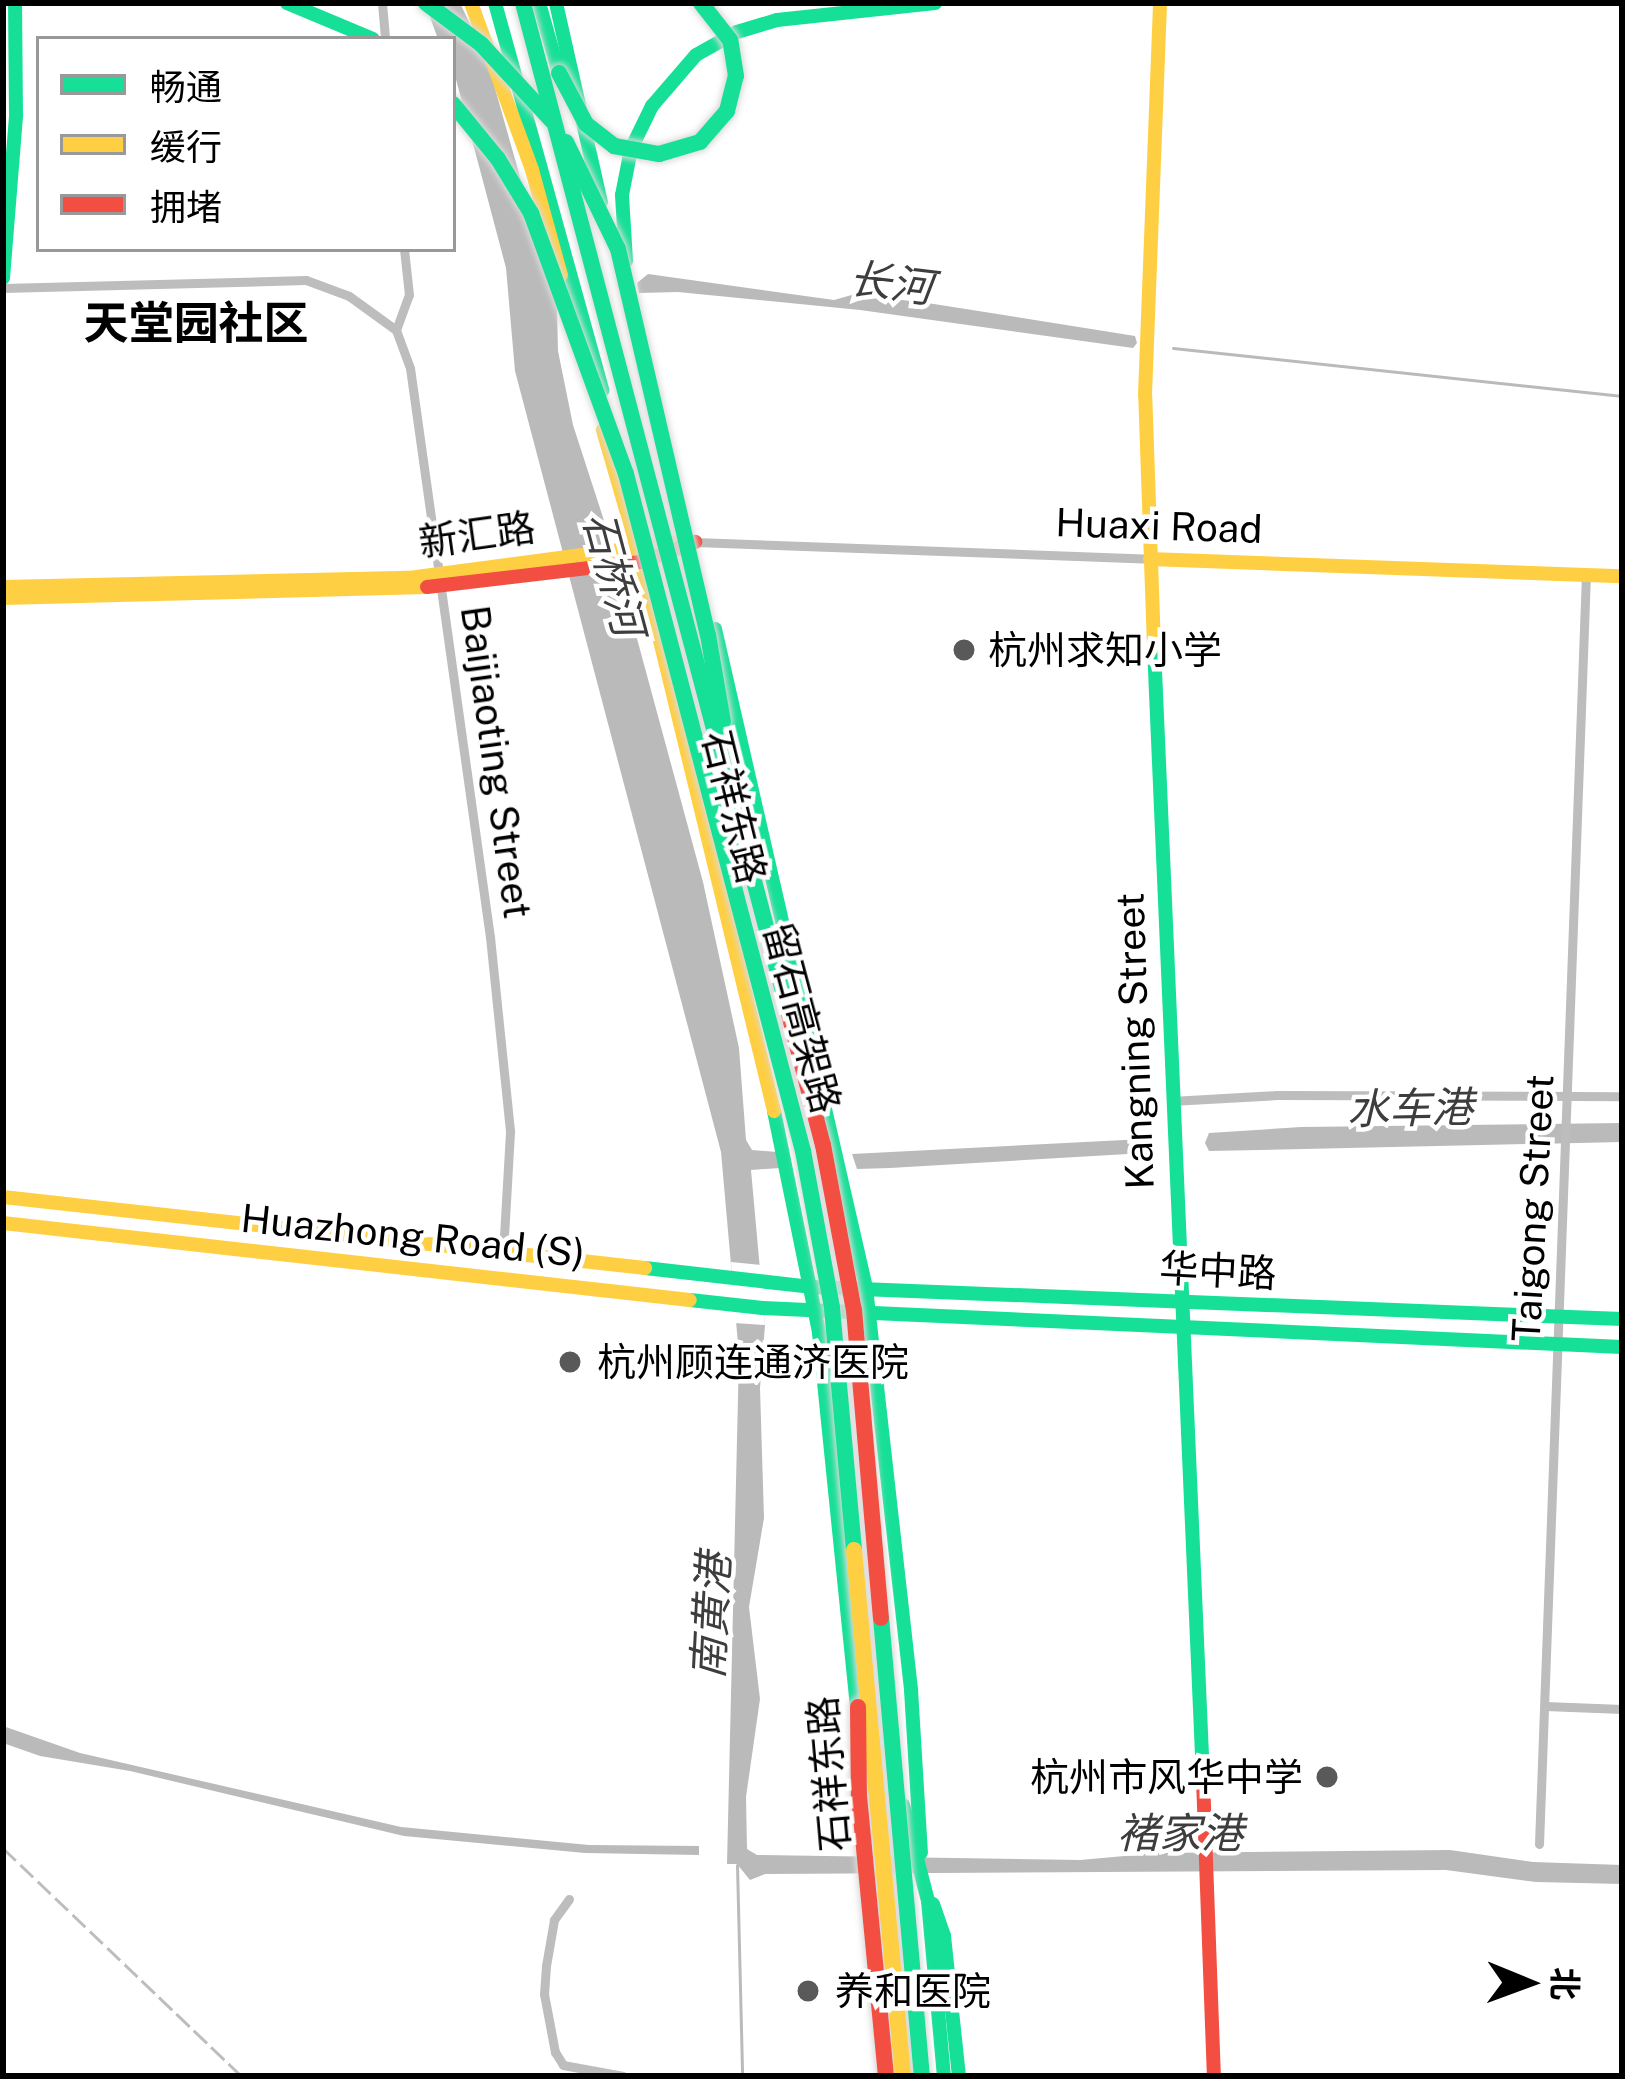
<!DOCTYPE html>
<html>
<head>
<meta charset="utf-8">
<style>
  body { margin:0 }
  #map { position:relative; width:1625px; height:2079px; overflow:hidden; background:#fff; font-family:"Public Sans","Noto Sans SC",sans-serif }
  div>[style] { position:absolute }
  .water>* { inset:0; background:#bababa }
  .pier>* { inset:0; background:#fff }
  .stream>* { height:3px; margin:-1.5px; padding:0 1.5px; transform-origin:1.5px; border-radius:1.5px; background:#bababa }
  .street>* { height:9px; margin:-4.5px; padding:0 4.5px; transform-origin:4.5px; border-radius:4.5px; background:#bdbdbd }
  .fast>* { height:14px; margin:-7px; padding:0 7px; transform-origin:7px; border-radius:7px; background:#16e098 }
  .slow>* { height:14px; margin:-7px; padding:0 7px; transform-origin:7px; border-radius:7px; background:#ffcf43 }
  .jam>* { height:14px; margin:-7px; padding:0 7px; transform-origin:7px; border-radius:7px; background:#f24e42 }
  .rail>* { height:3px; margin-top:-1.5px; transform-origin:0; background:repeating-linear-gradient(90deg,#bdbdbd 0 18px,transparent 0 24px) }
  .bridges { filter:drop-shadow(0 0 3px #dbdbdb) drop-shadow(0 0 3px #dbdbdb) }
  .fast-bridge>* { height:16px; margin:-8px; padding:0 8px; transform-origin:8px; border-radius:8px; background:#16e098 }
  .slow-bridge>* { height:16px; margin:-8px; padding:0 8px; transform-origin:8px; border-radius:8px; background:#ffcf43 }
  .jam-bridge>* { height:16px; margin:-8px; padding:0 8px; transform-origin:8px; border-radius:8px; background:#f24e42 }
  .dots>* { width:33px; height:33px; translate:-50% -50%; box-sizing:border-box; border:6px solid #fff; border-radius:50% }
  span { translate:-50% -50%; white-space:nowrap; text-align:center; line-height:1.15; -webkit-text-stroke:9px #fff; paint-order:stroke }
  .street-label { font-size:39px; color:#000 }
  .poi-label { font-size:39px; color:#000 }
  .left { translate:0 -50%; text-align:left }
  .right { translate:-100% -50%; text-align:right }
  .water-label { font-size:42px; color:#3d3d3d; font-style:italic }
  .quarter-label { font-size:45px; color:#000; font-weight:700 }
  .frame { position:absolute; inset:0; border:6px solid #000; pointer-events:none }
  .legend { position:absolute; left:36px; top:36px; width:420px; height:216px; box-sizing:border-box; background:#fff; border:3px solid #999; margin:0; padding:15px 21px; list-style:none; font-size:36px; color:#000 }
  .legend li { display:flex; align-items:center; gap:24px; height:60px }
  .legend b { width:60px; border:3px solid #999 }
  .north { position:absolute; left:1469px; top:1923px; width:120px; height:120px; -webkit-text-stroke:9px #fff; paint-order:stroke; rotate:91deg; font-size:33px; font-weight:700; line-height:48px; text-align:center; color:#000 }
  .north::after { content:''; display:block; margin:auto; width:42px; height:54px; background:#000; clip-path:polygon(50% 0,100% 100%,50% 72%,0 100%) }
</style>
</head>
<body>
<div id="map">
  <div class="water">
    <div style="clip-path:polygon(425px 3px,460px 3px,487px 60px,557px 308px,558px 351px,573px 425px,610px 539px,703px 882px,739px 1048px,746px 1140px,752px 1150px,777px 1152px,780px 1161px,780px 1168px,751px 1170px,765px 1325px,760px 1388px,764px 1518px,749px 1607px,760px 1699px,746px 1797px,747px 1849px,757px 1855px,1080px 1860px,1158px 1853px,1450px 1850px,1533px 1862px,1622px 1865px,1622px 1884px,1536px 1882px,1446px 1870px,765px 1874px,750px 1880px,737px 1864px,727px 1864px,739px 1355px,721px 1152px,515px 371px,506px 268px,453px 68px,453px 39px,438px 39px)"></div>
    <div style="clip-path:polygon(648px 274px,834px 300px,855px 294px,934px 304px,1135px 336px,1137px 343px,1133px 348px,860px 310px,678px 292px,639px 293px,637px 283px)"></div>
    <div style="clip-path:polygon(1622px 1123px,1622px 1142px,1209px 1151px,1205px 1143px,1209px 1133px,1301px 1127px)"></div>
    <div style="clip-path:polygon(1144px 1139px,1145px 1153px,890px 1168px,857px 1169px,852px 1154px)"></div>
    <div style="clip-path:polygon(3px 1726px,80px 1753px,401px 1827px,589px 1845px,699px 1846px,699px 1855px,585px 1853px,404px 1836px,130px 1771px,40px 1756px,3px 1743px)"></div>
  </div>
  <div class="pier">
    <div style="clip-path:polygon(731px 1262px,761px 1265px,765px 1325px,735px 1323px)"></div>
  </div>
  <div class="stream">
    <div style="left:1173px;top:348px;width:452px;rotate:6.1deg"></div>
    <div style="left:737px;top:1865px;width:211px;rotate:88.6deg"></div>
  </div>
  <div class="street">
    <div style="left:382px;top:3px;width:36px;rotate:85deg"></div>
    <div style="left:3px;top:288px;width:303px;rotate:-1.5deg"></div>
    <div style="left:306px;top:280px;width:46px;rotate:20.4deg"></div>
    <div style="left:349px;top:296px;width:58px;rotate:35.9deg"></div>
    <div style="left:396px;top:330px;width:40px;rotate:69.8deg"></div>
    <div style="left:410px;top:368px;width:575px;rotate:82deg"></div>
    <div style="left:490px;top:937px;width:196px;rotate:84.1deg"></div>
    <div style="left:510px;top:1132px;width:121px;rotate:93.3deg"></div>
    <div style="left:396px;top:330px;width:37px;rotate:-70deg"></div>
    <div style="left:409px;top:295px;width:46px;rotate:-96.2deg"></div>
    <div style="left:695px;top:542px;width:455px;rotate:2.1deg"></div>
    <div style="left:1171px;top:1101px;width:106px;rotate:-3.2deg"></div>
    <div style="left:1277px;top:1095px;width:345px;rotate:0.2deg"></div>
    <div style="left:1545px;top:1706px;width:77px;rotate:2.2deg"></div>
    <div style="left:1539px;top:1844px;width:1271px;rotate:-87.88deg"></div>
    <div style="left:569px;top:1899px;width:26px;rotate:126deg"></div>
    <div style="left:554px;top:1920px;width:47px;rotate:99.9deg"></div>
    <div style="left:546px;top:1966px;width:28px;rotate:94deg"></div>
    <div style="left:544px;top:1994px;width:59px;rotate:79.3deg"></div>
    <div style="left:555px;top:2052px;width:15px;rotate:58deg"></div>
    <div style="left:563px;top:2065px;width:61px;rotate:10.4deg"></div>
  </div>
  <div class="fast">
    <div style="left:287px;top:3px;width:93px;rotate:22.7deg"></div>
    <div style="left:495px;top:3px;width:402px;rotate:74.5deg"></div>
    <div style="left:539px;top:3px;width:73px;rotate:74.1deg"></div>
    <div style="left:556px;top:3px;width:204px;rotate:77.3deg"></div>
    <div style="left:626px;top:261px;width:66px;rotate:-93.5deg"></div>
    <div style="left:622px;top:195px;width:47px;rotate:-78.9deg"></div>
    <div style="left:631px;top:149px;width:48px;rotate:-64deg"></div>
    <div style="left:652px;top:106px;width:67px;rotate:-49.2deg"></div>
    <div style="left:696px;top:55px;width:47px;rotate:-29.3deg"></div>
    <div style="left:737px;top:32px;width:42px;rotate:-16.7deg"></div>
    <div style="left:777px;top:20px;width:159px;rotate:-6.1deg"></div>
    <div style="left:3px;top:278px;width:164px;rotate:-85.4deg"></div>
    <div style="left:16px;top:115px;width:112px;rotate:-90.5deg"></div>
    <div style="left:715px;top:629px;width:676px;rotate:77.09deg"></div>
    <div style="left:866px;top:1288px;width:405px;rotate:83.6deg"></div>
    <div style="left:911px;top:1690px;width:163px;rotate:86.5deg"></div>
    <div style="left:1154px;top:647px;width:1133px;rotate:87.52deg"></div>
    <div style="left:774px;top:1111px;width:227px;rotate:78.5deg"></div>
    <div style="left:819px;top:1333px;width:387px;rotate:84.2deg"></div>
    <div style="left:645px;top:1268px;width:167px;rotate:6.5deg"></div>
    <div style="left:811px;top:1287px;width:812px;rotate:2.26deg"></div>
    <div style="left:690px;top:1300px;width:73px;rotate:6.3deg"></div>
    <div style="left:763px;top:1308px;width:860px;rotate:2.6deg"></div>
    <div style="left:903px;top:1805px;width:99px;rotate:75.4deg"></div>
    <div style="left:928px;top:1901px;width:176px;rotate:84.8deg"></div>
    <div style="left:933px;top:1904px;width:34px;rotate:71deg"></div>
    <div style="left:944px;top:1936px;width:141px;rotate:83.9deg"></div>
  </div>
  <div class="slow">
    <div style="left:471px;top:3px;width:178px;rotate:69.9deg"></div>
    <div style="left:532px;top:170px;width:109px;rotate:74.6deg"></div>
    <div style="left:603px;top:430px;width:137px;rotate:73.9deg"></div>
    <div style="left:641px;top:562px;width:565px;rotate:76.38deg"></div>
    <div style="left:1150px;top:559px;width:472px;rotate:2.1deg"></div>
    <div style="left:3px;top:587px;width:406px;rotate:-1.3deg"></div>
    <div style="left:409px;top:578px;width:266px;rotate:-7.6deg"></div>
    <div style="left:3px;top:598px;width:424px;rotate:-1.5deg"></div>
    <div style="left:1154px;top:647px;width:252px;rotate:-92deg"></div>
    <div style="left:1145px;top:395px;width:392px;rotate:-87.8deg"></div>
    <div style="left:3px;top:1197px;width:646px;rotate:6.31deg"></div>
    <div style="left:3px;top:1223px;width:691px;rotate:6.4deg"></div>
  </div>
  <div class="jam">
    <div style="left:427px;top:587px;width:215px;rotate:-6.7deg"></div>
    <div style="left:641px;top:562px;width:58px;rotate:-20.3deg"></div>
    <div style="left:1203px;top:1779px;width:297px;rotate:87.9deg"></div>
  </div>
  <div class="rail">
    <div style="left:3px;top:1848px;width:330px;rotate:43.7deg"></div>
  </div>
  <div class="bridges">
    <div class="fast-bridge">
      <div style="left:426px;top:3px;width:69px;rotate:36.7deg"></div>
      <div style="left:481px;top:44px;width:105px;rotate:47.3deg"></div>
      <div style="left:523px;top:3px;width:1045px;rotate:75.26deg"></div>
      <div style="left:559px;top:73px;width:58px;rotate:62.1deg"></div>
      <div style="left:586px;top:124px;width:36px;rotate:38deg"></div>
      <div style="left:614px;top:146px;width:46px;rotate:10.1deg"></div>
      <div style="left:659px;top:154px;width:43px;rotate:-16.3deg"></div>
      <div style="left:700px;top:142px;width:41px;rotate:-48.9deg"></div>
      <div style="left:727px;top:111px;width:36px;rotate:-76deg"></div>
      <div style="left:736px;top:76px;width:36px;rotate:-99deg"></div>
      <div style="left:730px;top:40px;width:47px;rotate:-128.1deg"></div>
      <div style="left:453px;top:104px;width:71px;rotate:50.7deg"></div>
      <div style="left:498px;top:159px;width:63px;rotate:58.6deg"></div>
      <div style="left:531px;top:213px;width:278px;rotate:70deg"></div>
      <div style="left:626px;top:474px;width:700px;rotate:75.35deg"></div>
      <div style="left:803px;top:1151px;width:160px;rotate:79.5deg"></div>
      <div style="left:832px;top:1308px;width:243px;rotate:84.8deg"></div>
      <div style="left:566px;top:142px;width:119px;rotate:64.1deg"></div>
      <div style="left:618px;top:249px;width:396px;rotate:76.9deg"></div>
      <div style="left:708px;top:635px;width:88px;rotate:80.2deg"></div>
      <div style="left:881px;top:1618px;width:460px;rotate:84.9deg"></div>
    </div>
    <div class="slow-bridge">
      <div style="left:854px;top:1550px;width:528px;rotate:84.68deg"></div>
    </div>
    <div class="jam-bridge">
      <div style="left:789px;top:1014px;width:135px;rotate:75.5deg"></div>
      <div style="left:823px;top:1145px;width:168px;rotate:79.4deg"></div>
      <div style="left:854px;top:1310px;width:309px;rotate:85deg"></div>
      <div style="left:858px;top:1707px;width:89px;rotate:89.4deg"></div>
      <div style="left:859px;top:1796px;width:281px;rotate:84.5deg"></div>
    </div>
  </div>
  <div class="dots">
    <div style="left:964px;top:650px;background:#595959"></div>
    <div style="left:570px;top:1362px;background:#595959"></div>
    <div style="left:1327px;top:1777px;background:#595959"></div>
    <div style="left:808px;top:1991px;background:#595959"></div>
  </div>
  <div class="street-label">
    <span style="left:1159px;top:526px;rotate:2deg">Huaxi Road</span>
    <span style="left:477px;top:535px;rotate:-8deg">新汇路</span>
    <span style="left:496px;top:762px;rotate:82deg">Baijiaoting Street</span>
    <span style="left:734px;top:807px;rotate:76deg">石祥东路</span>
    <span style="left:802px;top:1018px;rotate:75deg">留石高架路</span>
    <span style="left:1135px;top:1041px;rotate:-92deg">Kangning Street</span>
    <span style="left:1533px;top:1208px;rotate:-87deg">Taigong Street</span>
    <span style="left:413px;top:1236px;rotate:6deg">Huazhong Road (S)</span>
    <span style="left:1218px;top:1271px;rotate:3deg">华中路</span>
    <span style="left:829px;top:1774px;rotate:-95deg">石祥东路</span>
  </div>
  <div class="poi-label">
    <span class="left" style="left:988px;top:650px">杭州求知小学</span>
    <span class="left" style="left:597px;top:1362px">杭州顾连通济医院</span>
    <span class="right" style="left:1303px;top:1777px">杭州市风华中学</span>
    <span class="left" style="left:835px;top:1991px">养和医院</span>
  </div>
  <div class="water-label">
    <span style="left:891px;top:283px;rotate:7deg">长河</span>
    <span style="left:614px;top:574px;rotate:75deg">石桥河</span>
    <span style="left:1410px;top:1108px;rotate:-1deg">水车港</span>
    <span style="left:711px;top:1616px;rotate:-87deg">南黄港</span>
    <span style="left:1180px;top:1833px">褚家港</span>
  </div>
  <div class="quarter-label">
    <span style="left:196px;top:323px">天堂园社区</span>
  </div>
  <div class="frame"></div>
  <ul class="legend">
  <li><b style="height:15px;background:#16e098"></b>畅通</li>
  <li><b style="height:15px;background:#ffcf43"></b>缓行</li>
  <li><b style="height:15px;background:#f24e42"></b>拥堵</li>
  </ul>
  <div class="north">北</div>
</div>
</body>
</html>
